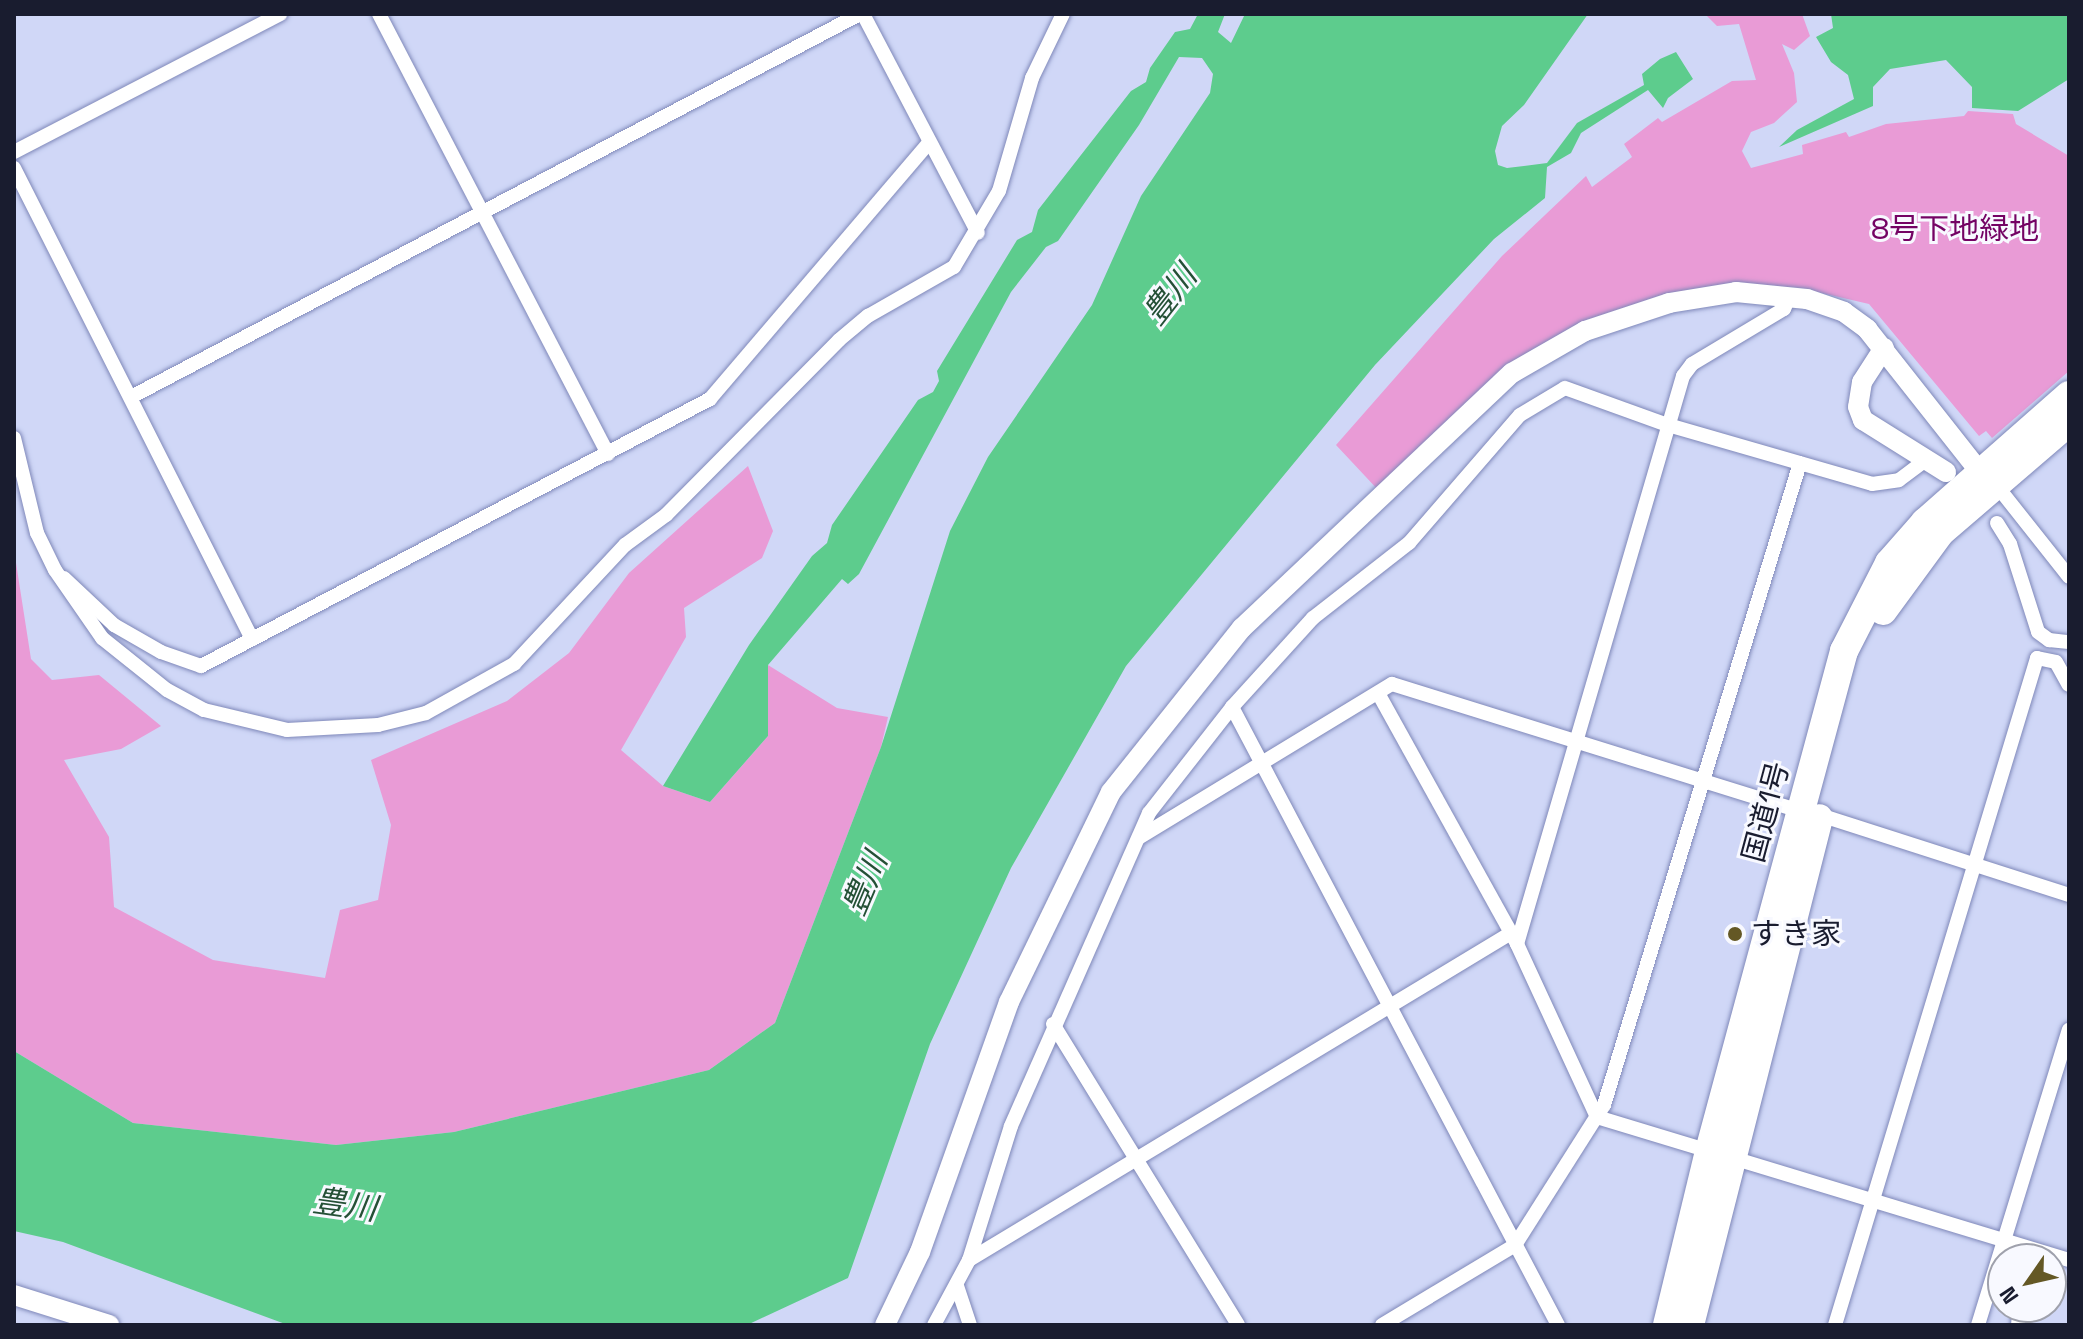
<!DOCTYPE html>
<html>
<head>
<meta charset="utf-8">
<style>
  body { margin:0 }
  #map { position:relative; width:2083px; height:1339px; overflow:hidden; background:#d0d7f7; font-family:"Space Grotesk","Noto Sans JP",sans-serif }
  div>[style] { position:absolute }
  .green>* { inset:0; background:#e99bd6 }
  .water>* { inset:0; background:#5dcc8d }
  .roads { filter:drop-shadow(0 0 2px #7f88b9) drop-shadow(0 0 2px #7f88b9) }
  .street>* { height:14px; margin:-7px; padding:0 7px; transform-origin:7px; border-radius:7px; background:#fff }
  .secondary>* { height:20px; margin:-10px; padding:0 10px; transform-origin:10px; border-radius:10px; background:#fff }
  .highway>* { height:28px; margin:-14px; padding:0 14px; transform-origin:14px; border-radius:14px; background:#fff }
  .dots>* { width:22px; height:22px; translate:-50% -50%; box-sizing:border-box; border:4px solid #f8f9ff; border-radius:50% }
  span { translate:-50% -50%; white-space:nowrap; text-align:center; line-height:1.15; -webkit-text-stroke:6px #f8f9ff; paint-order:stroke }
  .park-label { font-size:30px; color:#740364 }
  .street-label { font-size:30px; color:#191c2f }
  .poi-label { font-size:30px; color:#191c2f }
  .left { translate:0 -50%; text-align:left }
  .water-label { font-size:32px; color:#245036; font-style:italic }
  .frame { position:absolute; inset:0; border:16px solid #191c2f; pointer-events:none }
  .north { position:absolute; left:1987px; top:1243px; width:80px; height:80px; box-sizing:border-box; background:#f8f9ff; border:2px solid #9fa1ac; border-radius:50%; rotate:236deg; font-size:22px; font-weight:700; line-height:32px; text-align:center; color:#191c2f }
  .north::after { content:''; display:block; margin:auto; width:28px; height:36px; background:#645825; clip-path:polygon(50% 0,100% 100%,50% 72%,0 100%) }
</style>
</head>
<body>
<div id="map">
  <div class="green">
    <div style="clip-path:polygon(1705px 14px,1802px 14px,1810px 36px,1794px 50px,1782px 44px,1794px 73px,1797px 102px,1774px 123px,1751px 132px,1742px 151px,1751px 168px,1803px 154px,1802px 145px,1846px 132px,1849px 137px,1886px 124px,1964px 116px,1968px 111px,2013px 114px,2016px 124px,2069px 156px,2069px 371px,1992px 438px,1986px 431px,1979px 436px,1869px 304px,1800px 288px,1748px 285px,1577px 327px,1533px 349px,1502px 371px,1380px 492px,1336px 445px,1502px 256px,1586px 176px,1592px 187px,1632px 157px,1624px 144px,1658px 118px,1662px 122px,1732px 81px,1756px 80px,1739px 24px,1717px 26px)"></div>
    <div style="clip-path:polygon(748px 466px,773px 531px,762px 558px,684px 608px,686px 637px,621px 750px,663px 786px,710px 802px,768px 736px,768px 665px,837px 708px,888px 717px,881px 747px,775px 1023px,709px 1070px,454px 1132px,336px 1145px,133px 1123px,14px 1051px,14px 550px,31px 659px,52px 680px,99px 675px,161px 726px,121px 749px,64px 760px,109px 837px,114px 907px,213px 960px,325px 978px,340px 910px,378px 900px,391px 825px,371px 760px,507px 701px,569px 653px,629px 573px)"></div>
  </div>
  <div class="water">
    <div style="clip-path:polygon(1198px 14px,1225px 14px,1218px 32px,1231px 43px,1245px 14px,1588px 14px,1524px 105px,1502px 126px,1495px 151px,1498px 165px,1507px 168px,1547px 163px,1577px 123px,1644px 85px,1642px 74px,1660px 59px,1676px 52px,1693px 79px,1668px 98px,1663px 108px,1648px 90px,1581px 133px,1571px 153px,1547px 167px,1545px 198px,1494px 239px,1375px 365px,1126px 666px,1011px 868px,930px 1044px,848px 1278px,747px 1325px,288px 1325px,63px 1242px,14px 1231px,14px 1051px,133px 1123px,336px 1145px,454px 1132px,709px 1070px,775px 1023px,881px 747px,950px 531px,988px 457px,1092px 305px,1141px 196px,1210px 93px,1213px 74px,1202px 58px,1179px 57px,1139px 125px,1058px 241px,1046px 247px,1011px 292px,859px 574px,848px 584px,842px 579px,768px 665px,768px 736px,710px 802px,663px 786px,749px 645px,812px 556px,827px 543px,832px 525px,918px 400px,933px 392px,939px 381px,937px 371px,1017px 240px,1032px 232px,1038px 210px,1131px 91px,1146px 82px,1150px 68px,1175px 32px,1190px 29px)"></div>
    <div style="clip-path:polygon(1831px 14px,2069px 14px,2069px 79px,2018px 111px,1972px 108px,1972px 87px,1946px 60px,1890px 69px,1873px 87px,1873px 106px,1779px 147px,1797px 130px,1854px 99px,1848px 75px,1831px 62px,1816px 37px,1833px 28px)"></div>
  </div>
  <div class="roads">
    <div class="street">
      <div style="left:379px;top:14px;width:496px;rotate:62.5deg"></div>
      <div style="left:863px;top:14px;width:247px;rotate:62.3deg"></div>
      <div style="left:14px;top:152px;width:300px;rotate:-27.4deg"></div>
      <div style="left:14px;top:168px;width:528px;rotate:63.19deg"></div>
      <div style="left:131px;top:397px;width:823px;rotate:-27.72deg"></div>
      <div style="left:14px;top:438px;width:98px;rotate:76.4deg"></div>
      <div style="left:37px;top:533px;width:41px;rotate:64.1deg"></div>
      <div style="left:55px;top:570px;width:83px;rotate:55.3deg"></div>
      <div style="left:102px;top:638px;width:83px;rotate:38.7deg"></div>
      <div style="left:167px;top:690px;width:42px;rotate:28.4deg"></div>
      <div style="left:204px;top:710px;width:85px;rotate:13.5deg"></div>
      <div style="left:287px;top:730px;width:91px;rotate:-3.1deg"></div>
      <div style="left:378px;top:725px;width:49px;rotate:-14deg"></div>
      <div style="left:426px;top:713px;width:101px;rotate:-29.1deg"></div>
      <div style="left:514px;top:664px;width:163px;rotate:-47deg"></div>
      <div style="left:625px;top:545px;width:51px;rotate:-36.2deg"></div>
      <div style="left:666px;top:515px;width:246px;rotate:-45.3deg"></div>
      <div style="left:839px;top:340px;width:38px;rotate:-40deg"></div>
      <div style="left:868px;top:316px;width:99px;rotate:-29.7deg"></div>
      <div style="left:954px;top:267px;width:88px;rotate:-59.4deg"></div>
      <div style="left:999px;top:191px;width:118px;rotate:-73.7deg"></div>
      <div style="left:1032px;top:78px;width:71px;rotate:-64.2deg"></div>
      <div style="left:1997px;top:486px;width:116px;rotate:51.6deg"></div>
      <div style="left:1997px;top:523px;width:25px;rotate:58deg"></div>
      <div style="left:2010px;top:544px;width:92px;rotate:72.3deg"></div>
      <div style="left:2038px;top:632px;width:14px;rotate:36deg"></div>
      <div style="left:2049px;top:640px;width:20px;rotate:6deg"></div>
      <div style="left:64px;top:578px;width:69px;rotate:43.2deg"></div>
      <div style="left:114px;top:625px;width:54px;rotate:29.9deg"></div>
      <div style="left:161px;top:652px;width:42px;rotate:19.3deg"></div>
      <div style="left:201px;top:666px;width:575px;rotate:-27.68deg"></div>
      <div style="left:710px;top:399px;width:335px;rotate:-49.5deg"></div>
      <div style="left:1378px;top:693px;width:287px;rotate:61deg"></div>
      <div style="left:1517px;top:944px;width:191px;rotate:65.2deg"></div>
      <div style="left:1597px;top:1117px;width:117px;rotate:16.9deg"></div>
      <div style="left:1232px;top:707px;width:699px;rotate:62.19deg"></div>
      <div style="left:1820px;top:815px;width:262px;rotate:17.8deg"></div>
      <div style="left:1140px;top:837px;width:295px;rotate:-31.3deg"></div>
      <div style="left:1392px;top:684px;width:428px;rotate:17.3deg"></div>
      <div style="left:1517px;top:944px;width:592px;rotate:-73.71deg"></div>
      <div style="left:1683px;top:376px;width:15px;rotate:-53deg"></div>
      <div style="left:1692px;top:364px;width:107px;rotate:-30.9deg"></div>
      <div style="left:1784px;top:309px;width:13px;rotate:-67deg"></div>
      <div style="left:1053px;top:1024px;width:353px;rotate:58.4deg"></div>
      <div style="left:1733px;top:1158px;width:351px;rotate:16.9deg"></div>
      <div style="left:969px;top:1260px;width:633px;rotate:-31.1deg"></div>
      <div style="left:957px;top:1286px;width:41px;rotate:71.6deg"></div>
      <div style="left:934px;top:1325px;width:74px;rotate:-61.7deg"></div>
      <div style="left:969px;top:1260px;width:140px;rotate:-72.6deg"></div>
      <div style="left:1011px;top:1126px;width:342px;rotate:-66.2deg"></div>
      <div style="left:1149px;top:813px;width:135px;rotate:-51.9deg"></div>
      <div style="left:1232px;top:707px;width:120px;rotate:-47.7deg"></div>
      <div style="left:1313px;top:618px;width:122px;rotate:-38deg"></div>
      <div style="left:1409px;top:543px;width:169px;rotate:-49.1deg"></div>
      <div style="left:1520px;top:415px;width:52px;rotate:-31deg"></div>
      <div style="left:1565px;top:388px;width:109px;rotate:19.8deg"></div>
      <div style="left:1668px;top:425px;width:212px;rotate:16.1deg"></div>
      <div style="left:1872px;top:484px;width:27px;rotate:-8deg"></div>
      <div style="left:1899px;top:480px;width:34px;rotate:-37deg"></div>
      <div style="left:1382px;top:1325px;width:155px;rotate:-31deg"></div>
      <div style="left:1515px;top:1245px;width:166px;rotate:-57.6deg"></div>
      <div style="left:1604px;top:1105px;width:671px;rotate:-73.02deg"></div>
      <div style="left:1835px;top:1325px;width:697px;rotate:-73.15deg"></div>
      <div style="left:2037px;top:658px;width:19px;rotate:12deg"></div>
      <div style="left:2056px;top:662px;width:26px;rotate:61deg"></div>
      <div style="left:1978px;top:1325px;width:309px;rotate:-72.9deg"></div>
      <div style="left:2018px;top:1325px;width:18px;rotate:-84deg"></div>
    </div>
    <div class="secondary">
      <div style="left:1884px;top:348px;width:40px;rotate:122.9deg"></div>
      <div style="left:1862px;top:382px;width:25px;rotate:99deg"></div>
      <div style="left:1858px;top:407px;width:14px;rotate:69deg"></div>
      <div style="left:1863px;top:420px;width:98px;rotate:32.1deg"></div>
      <div style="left:14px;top:1295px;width:100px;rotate:17.5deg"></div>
      <div style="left:885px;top:1325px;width:81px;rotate:-64.4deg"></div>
      <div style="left:920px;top:1252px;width:265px;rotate:-70.4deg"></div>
      <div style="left:1009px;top:1002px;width:233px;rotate:-64.1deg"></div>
      <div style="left:1111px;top:792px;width:210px;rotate:-51.4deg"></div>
      <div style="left:1242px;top:628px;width:371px;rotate:-43.4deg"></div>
      <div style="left:1512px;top:373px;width:84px;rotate:-29.9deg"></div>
      <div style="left:1585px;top:331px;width:89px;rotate:-18.4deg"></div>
      <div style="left:1669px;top:303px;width:68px;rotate:-9.3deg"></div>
      <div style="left:1736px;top:292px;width:71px;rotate:5.6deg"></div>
      <div style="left:1807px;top:299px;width:39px;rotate:19deg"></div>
      <div style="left:1844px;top:312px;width:29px;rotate:36deg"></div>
      <div style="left:1867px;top:329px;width:182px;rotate:51.7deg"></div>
    </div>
    <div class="highway">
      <div style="left:1883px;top:611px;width:97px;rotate:-53.8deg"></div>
      <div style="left:1940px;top:533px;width:170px;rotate:-40.7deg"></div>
      <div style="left:1667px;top:1325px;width:179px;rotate:-76.4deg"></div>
      <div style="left:1709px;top:1151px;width:518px;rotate:-74.89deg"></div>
      <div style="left:1844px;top:651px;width:99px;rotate:-62.9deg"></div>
      <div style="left:1889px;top:563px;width:55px;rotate:-48.7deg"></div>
      <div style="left:1925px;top:522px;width:192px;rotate:-41.4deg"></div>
      <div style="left:1690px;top:1325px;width:523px;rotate:-75.72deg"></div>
    </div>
  </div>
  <div class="dots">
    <div style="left:1735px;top:934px;background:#645825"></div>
  </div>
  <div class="park-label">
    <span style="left:1955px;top:229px">8号下地緑地</span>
  </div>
  <div class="street-label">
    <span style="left:1766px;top:812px;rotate:-75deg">国道1号</span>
  </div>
  <div class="poi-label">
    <span class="left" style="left:1751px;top:934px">すき家</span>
  </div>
  <div class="water-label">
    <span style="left:1170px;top:295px;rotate:-52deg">豊川</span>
    <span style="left:865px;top:884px;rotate:-67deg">豊川</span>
    <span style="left:345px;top:1205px;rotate:8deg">豊川</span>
  </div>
  <div class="frame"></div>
  <div class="north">N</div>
</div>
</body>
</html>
